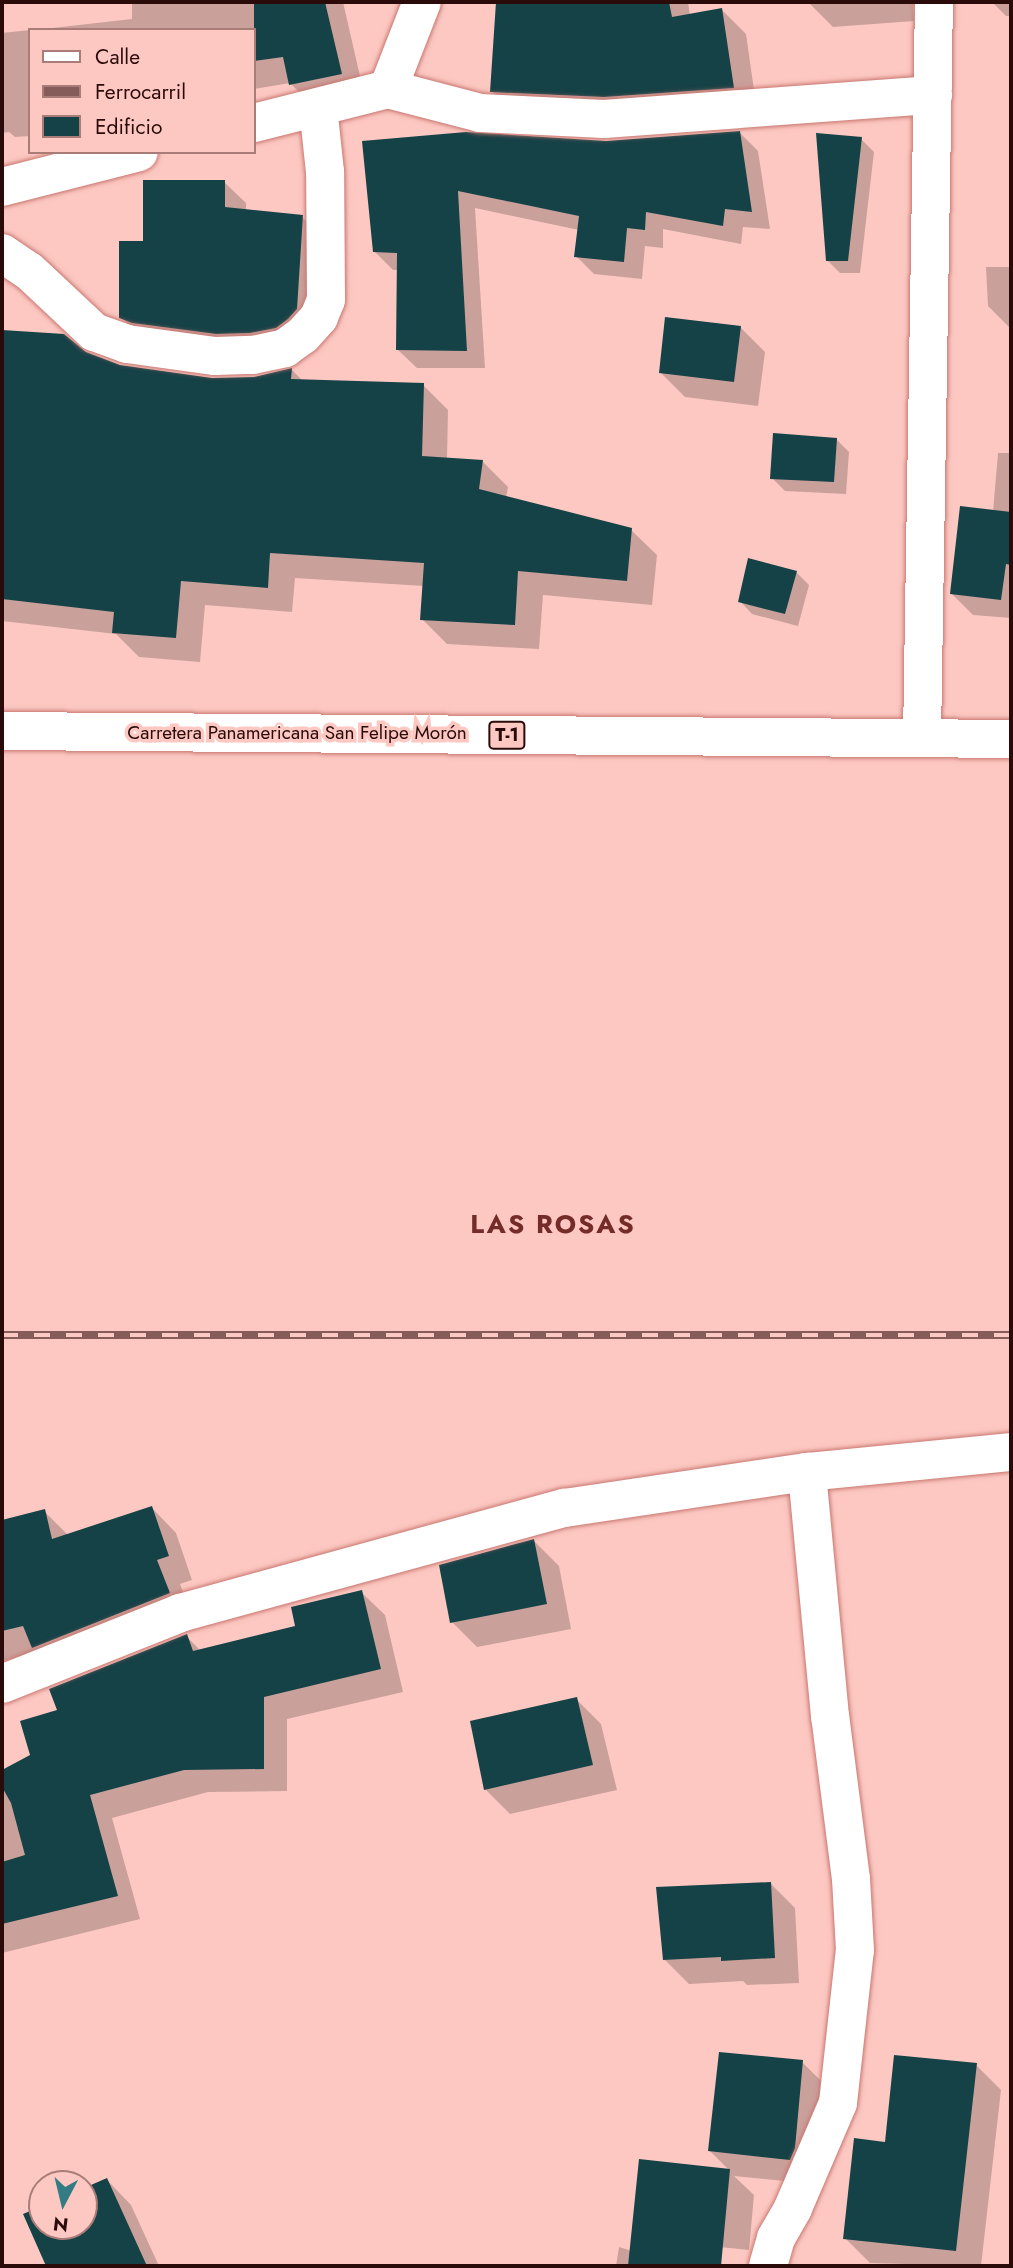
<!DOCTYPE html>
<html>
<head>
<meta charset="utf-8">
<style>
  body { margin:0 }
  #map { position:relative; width:1013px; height:2268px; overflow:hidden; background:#fdc8c2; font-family:Jost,sans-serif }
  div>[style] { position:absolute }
  .shadow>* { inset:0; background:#0003 }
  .building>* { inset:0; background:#154247 }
  .roads { filter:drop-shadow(0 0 2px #c87770) drop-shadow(0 0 2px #c87770) }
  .minor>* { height:38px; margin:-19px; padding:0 19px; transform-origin:19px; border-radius:19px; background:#fff }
  .major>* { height:38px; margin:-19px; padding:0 19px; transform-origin:19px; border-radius:19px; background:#fff }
  .rail>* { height:8px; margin-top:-4px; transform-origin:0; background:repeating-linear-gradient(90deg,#fdc8c2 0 16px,#855c59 0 32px); box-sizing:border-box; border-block:2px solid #855c59 }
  span { translate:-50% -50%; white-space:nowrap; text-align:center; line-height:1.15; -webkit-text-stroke:7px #fdc8c2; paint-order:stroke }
  .shield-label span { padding:2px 5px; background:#fdc8c2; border:2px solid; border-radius:5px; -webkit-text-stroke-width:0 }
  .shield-label { font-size:18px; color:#2a0b0a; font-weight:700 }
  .street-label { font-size:19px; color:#2a0b0a }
  .district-label { font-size:26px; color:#742c29; font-weight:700; letter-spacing:2px }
  .frame { position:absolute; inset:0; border:4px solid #2a0b0a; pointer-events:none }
  .legend { position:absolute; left:28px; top:28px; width:228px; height:126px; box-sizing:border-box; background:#fdc8c2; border:2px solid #a97c78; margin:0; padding:9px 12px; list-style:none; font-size:21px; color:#2a0b0a }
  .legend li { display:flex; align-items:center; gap:14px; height:35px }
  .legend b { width:35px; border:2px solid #a97c78 }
  .north { position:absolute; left:28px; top:2170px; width:70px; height:70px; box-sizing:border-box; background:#fdc8c2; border:2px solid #a97c78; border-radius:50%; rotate:187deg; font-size:19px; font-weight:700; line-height:28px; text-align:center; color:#2a0b0a }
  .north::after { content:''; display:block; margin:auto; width:24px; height:32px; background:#347c84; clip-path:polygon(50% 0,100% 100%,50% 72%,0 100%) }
</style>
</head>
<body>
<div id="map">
  <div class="shadow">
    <div style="clip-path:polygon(132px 2px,343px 2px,365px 98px,315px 108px,290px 83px,254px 89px,254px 30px,35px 30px,132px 19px)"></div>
    <div style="clip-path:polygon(498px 2px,688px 2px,690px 16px,722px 10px,746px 34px,757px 111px,516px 115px,492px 91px)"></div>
    <div style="clip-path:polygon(808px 2px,913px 2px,914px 21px,833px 27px)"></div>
    <div style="clip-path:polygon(992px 2px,1011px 2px,1011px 16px,1006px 16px)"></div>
    <div style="clip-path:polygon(30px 30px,30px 136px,15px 137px,9px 132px,2px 133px,2px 33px)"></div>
    <div style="clip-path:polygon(740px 133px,758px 151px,770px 229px,743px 227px,741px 244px,663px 229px,663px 248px,645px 246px,642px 279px,594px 274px,576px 256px,579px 230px,475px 208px,485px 368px,417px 368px,398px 350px,399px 270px,393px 270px,374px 251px,366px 169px,606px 143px)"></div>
    <div style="clip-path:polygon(861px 139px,874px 152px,860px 273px,840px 273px,827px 260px)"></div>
    <div style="clip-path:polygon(224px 182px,246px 203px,246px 211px,303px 218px,324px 240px,298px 348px,142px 339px,121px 317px,145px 243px)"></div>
    <div style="clip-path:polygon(1010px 246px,1011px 327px,1009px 327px,988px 306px,986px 267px,1010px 267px)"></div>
    <div style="clip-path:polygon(740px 327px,765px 352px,758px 406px,685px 397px,660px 372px)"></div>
    <div style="clip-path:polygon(2px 332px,63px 336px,85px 354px,119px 366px,212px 379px,254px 379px,292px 370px,303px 381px,423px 385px,448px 410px,447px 459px,483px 462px,508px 487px,506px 498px,631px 530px,657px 555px,652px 605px,543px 595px,539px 649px,447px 644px,422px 619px,424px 586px,295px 578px,292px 612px,205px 605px,200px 662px,139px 657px,116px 634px,2px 621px)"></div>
    <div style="clip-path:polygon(836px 439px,849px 452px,846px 494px,785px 491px,772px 478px)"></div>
    <div style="clip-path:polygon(998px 453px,1011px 453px,1011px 618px,973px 615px,951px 593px,993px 512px)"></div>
    <div style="clip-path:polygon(796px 572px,809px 585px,798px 626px,752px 614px,740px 601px)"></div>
    <div style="clip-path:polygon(152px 1508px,176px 1533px,192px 1580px,180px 1584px,193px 1618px,2px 1661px,2px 1521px,44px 1511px,68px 1535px)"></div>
    <div style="clip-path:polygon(534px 1541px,559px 1566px,571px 1629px,477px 1647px,452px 1622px)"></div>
    <div style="clip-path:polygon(361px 1592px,385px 1615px,403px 1692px,287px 1719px,287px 1791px,208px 1792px,112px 1818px,140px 1919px,2px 1953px,2px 1772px,32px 1756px,60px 1711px,186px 1636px,201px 1651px,297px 1627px)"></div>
    <div style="clip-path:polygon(576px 1699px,601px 1724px,617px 1790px,510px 1814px,485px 1789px)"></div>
    <div style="clip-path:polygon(770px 1883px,795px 1908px,799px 1983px,747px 1985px,743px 1981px,689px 1984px,664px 1959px,658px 1889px)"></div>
    <div style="clip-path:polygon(802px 2062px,827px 2087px,815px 2184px,734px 2176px,754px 2195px,749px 2250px,660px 2241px,641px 2161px,730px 2171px,710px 2151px)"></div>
    <div style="clip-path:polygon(976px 2065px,1001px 2090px,981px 2266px,870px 2263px,845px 2238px,887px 2144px)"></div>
    <div style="clip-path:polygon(107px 2180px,131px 2205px,159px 2266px,48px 2266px,26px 2215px,42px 2208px,42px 2226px,84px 2226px,84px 2190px)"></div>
    <div style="clip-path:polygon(619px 2247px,681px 2266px,616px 2266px)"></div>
  </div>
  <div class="building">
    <div style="clip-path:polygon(254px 2px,325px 2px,342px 74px,289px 85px,283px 57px,254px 61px)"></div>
    <div style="clip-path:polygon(496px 2px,669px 2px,672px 17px,722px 8px,734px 88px,604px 97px,490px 92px)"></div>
    <div style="clip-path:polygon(740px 131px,752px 212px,725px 209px,723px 226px,646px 212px,645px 230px,627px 228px,624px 262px,574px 257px,579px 216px,458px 191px,467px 351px,396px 350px,397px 253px,373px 252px,362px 141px,466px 132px,606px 141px)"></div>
    <div style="clip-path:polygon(816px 133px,862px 137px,848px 261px,826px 261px)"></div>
    <div style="clip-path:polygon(143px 180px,225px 180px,225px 207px,303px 215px,297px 309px,288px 319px,276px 328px,250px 333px,216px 334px,132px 323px,119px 318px,119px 241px,143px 241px)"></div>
    <div style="clip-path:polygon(665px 317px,741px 326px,734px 382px,659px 373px)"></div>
    <div style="clip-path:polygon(2px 330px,64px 334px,86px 352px,120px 365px,212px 378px,254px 377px,292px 368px,291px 379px,424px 383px,422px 456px,483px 460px,479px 489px,632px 528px,627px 581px,518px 571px,515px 625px,420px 620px,424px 563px,270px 553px,268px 588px,181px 581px,176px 638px,112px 633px,114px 612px,2px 599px)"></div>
    <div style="clip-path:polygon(773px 433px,837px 438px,834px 482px,770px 479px)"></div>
    <div style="clip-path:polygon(960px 506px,1011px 512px,1011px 565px,1006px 564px,1001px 600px,950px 594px)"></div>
    <div style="clip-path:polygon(748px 558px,797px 571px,785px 614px,738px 602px)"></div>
    <div style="clip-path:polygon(152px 1506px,169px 1556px,157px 1560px,170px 1593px,32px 1648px,23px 1626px,2px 1631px,2px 1520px,45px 1509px,52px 1539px)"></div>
    <div style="clip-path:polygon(534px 1539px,547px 1604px,450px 1623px,439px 1565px)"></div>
    <div style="clip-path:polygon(362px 1590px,381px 1669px,264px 1697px,264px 1769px,184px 1770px,90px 1795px,118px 1896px,2px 1924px,2px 1862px,25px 1855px,11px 1803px,2px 1787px,2px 1770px,30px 1755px,20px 1721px,57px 1710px,49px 1689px,187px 1634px,193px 1651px,295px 1626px,291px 1607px)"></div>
    <div style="clip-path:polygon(577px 1697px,593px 1765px,484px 1790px,470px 1721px)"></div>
    <div style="clip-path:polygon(771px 1882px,775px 1958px,721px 1961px,721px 1957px,663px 1960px,656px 1887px)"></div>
    <div style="clip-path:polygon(719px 2052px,803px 2060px,795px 2148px,790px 2160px,708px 2151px)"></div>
    <div style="clip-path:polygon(894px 2055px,977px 2063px,956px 2251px,843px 2239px,854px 2138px,885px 2142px)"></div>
    <div style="clip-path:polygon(639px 2159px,730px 2169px,721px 2266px,628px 2266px)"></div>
    <div style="clip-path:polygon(107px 2178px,147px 2266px,46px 2266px,23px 2214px,42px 2206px,42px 2226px,84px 2226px,84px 2188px)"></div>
  </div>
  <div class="roads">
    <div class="minor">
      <div style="left:388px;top:89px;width:93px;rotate:-68.7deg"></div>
      <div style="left:254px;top:123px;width:138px;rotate:-14.2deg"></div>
      <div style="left:388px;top:89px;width:95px;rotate:14.6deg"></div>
      <div style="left:480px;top:113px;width:124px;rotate:2.8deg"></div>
      <div style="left:604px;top:119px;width:330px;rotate:-4.2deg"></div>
      <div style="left:2px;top:187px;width:141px;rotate:-14.3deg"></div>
      <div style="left:2px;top:253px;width:32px;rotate:34deg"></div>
      <div style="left:29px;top:271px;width:89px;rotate:43.2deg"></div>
      <div style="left:94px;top:332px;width:35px;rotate:20deg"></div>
      <div style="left:127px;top:344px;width:89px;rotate:7.8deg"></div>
      <div style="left:215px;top:356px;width:38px;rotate:-2deg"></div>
      <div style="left:253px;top:355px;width:33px;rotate:-12deg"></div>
      <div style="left:285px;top:348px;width:22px;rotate:-36deg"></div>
      <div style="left:303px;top:335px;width:24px;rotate:-48deg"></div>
      <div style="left:319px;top:317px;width:18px;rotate:-68deg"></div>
      <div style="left:326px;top:300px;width:128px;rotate:-90.4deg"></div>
      <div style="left:325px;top:172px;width:65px;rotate:-96.1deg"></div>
      <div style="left:922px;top:738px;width:736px;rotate:-89.07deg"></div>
      <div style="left:2px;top:1684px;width:192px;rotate:-21.7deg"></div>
      <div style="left:180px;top:1613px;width:399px;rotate:-15.3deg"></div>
      <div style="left:565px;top:1508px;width:245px;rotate:-8.5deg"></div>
      <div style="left:807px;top:1472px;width:205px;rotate:-5.6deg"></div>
      <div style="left:768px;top:2266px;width:29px;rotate:-74deg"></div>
      <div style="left:776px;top:2238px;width:34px;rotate:-60deg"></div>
      <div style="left:793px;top:2208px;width:114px;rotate:-66.8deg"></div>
      <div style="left:838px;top:2103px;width:154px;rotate:-83.7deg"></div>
      <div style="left:855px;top:1950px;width:71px;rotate:-93.2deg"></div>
      <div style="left:851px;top:1879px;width:164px;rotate:-97.3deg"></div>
      <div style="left:830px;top:1716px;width:245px;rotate:-95.4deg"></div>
    </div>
    <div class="major">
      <div style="left:2px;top:731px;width:1009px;rotate:0.45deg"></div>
    </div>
  </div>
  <div class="rail">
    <div style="left:2px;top:1335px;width:1009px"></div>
  </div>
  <div class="shield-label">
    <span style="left:507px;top:735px">T-1</span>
  </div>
  <div class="street-label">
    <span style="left:297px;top:733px">Carretera Panamericana San Felipe Morón</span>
  </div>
  <div class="district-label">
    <span style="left:553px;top:1225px">LAS ROSAS</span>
  </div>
  <div class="frame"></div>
  <ul class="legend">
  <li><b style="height:9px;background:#fff"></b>Calle</li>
  <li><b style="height:9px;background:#855c59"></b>Ferrocarril</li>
  <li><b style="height:19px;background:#154247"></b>Edificio</li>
  </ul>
  <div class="north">N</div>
</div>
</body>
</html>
